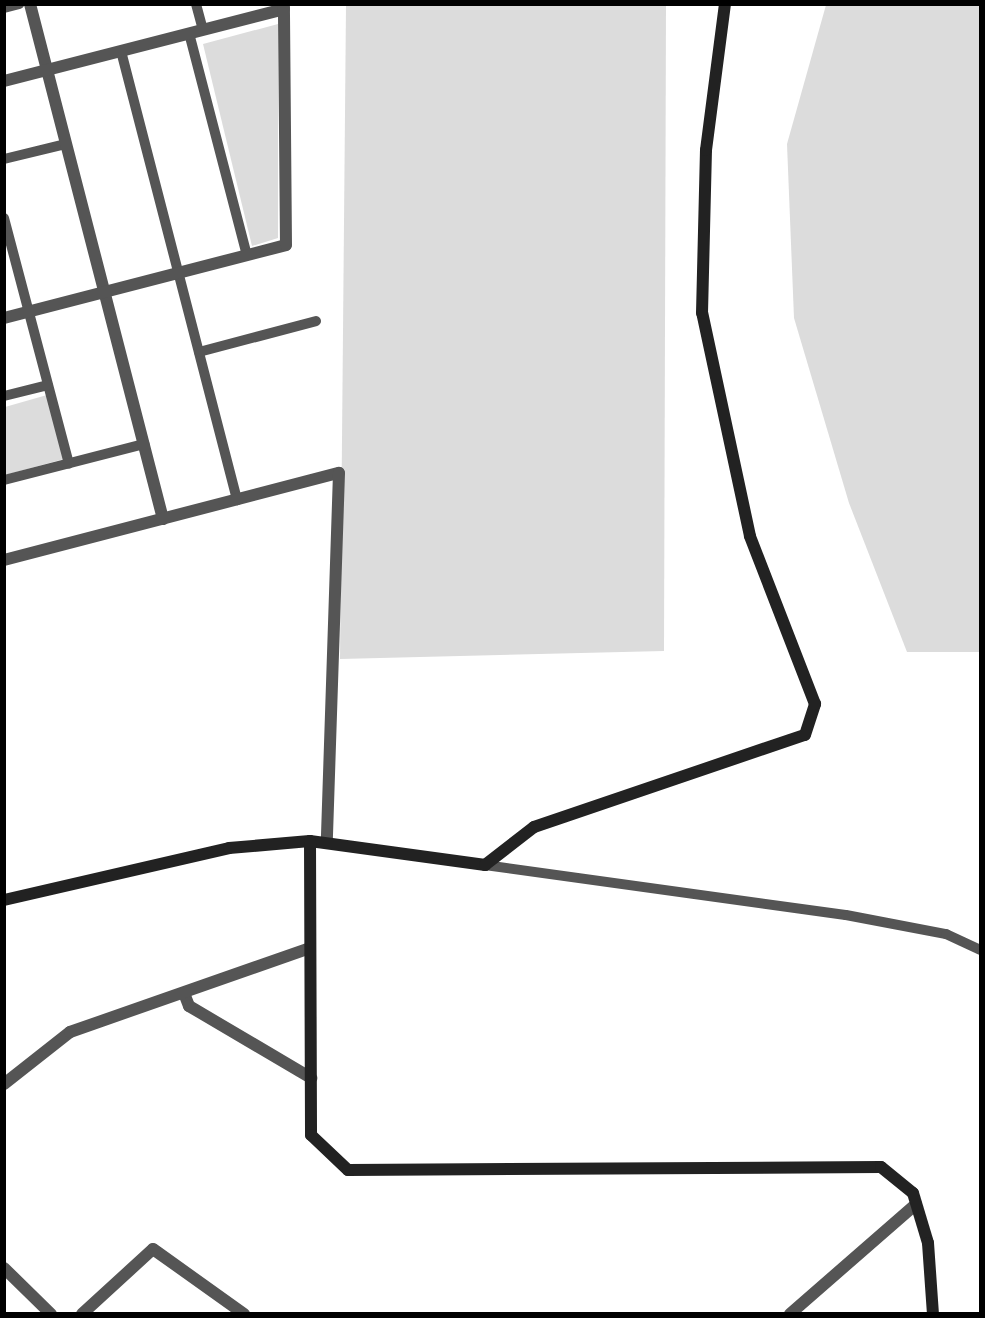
<!DOCTYPE html>
<html>
<head>
<meta charset="utf-8">
<style>
  body { margin:0 }
  #map { position:relative; width:985px; height:1318px; overflow:hidden; background:#fff; font-family:"Asap Condensed",sans-serif }
  div>[style] { position:absolute }
  .green>* { inset:0; background:#dcdcdc }
  .lane>* { height:10px; margin:-5px; padding:0 5px; transform-origin:5px; border-radius:5px; background:#555 }
  .street>* { height:12px; margin:-6px; padding:0 6px; transform-origin:6px; border-radius:6px; background:#555 }
  .secondary>* { height:12px; margin:-6px; padding:0 6px; transform-origin:6px; border-radius:6px; background:#222 }
  span { translate:-50% -50%; white-space:nowrap; text-align:center; line-height:1.15; -webkit-text-stroke:6px #fff; paint-order:stroke }
  .frame { position:absolute; inset:0; border:6px solid #000; pointer-events:none }
</style>
</head>
<body>
<div id="map">
  <div class="green">
    <div style="clip-path:polygon(346px 5px,666px 5px,664px 651px,340px 659px)"></div>
    <div style="clip-path:polygon(826px 5px,980px 5px,980px 652px,907px 652px,849px 503px,794px 318px,787px 144px)"></div>
    <div style="clip-path:polygon(278px 24px,278px 238px,252px 246px,203px 44px)"></div>
    <div style="clip-path:polygon(47px 395px,64px 459px,5px 475px,5px 407px)"></div>
  </div>
  <div class="lane">
    <div style="left:196px;top:4px;width:27px;rotate:75deg"></div>
    <div style="left:4px;top:8px;width:16px;rotate:-15deg"></div>
    <div style="left:189px;top:33px;width:229px;rotate:75.4deg"></div>
    <div style="left:121px;top:51px;width:464px;rotate:75.5deg"></div>
    <div style="left:4px;top:159px;width:64px;rotate:-13.6deg"></div>
    <div style="left:4px;top:218px;width:254px;rotate:75.2deg"></div>
    <div style="left:199px;top:352px;width:121px;rotate:-14.8deg"></div>
    <div style="left:4px;top:396px;width:45px;rotate:-14deg"></div>
    <div style="left:4px;top:480px;width:145px;rotate:-14.4deg"></div>
    <div style="left:485px;top:865px;width:364px;rotate:7.9deg"></div>
    <div style="left:846px;top:915px;width:102px;rotate:10.8deg"></div>
    <div style="left:946px;top:934px;width:38px;rotate:25deg"></div>
  </div>
  <div class="street">
    <div style="left:30px;top:4px;width:532px;rotate:75.52deg"></div>
    <div style="left:4px;top:81px;width:289px;rotate:-14.4deg"></div>
    <div style="left:4px;top:318px;width:291px;rotate:-14.5deg"></div>
    <div style="left:286px;top:245px;width:241px;rotate:-90.5deg"></div>
    <div style="left:4px;top:560px;width:346px;rotate:-14.6deg"></div>
    <div style="left:339px;top:473px;width:370px;rotate:91.9deg"></div>
    <div style="left:184px;top:993px;width:14px;rotate:69deg"></div>
    <div style="left:189px;top:1006px;width:142px;rotate:30.5deg"></div>
    <div style="left:4px;top:1084px;width:84px;rotate:-38.2deg"></div>
    <div style="left:70px;top:1032px;width:254px;rotate:-19.3deg"></div>
    <div style="left:4px;top:1268px;width:66px;rotate:44.4deg"></div>
    <div style="left:82px;top:1314px;width:96px;rotate:-42.5deg"></div>
    <div style="left:153px;top:1249px;width:112px;rotate:35.5deg"></div>
    <div style="left:790px;top:1314px;width:167px;rotate:-41.1deg"></div>
  </div>
  <div class="secondary">
    <div style="left:310px;top:841px;width:177px;rotate:7.8deg"></div>
    <div style="left:485px;top:865px;width:62px;rotate:-37.8deg"></div>
    <div style="left:534px;top:827px;width:286px;rotate:-18.8deg"></div>
    <div style="left:805px;top:735px;width:33px;rotate:-72deg"></div>
    <div style="left:815px;top:704px;width:180px;rotate:-111.2deg"></div>
    <div style="left:750px;top:536px;width:228px;rotate:-102.1deg"></div>
    <div style="left:702px;top:313px;width:163px;rotate:-88.6deg"></div>
    <div style="left:706px;top:150px;width:147px;rotate:-82.6deg"></div>
    <div style="left:4px;top:900px;width:231px;rotate:-13deg"></div>
    <div style="left:229px;top:848px;width:81px;rotate:-4.9deg"></div>
    <div style="left:310px;top:841px;width:294px;rotate:89.8deg"></div>
    <div style="left:311px;top:1135px;width:51px;rotate:43.4deg"></div>
    <div style="left:348px;top:1170px;width:533px;rotate:-0.32deg"></div>
    <div style="left:881px;top:1167px;width:41px;rotate:39.1deg"></div>
    <div style="left:913px;top:1193px;width:52px;rotate:73.3deg"></div>
    <div style="left:928px;top:1243px;width:71px;rotate:86deg"></div>
  </div>
  <div class="frame"></div>
</div>
</body>
</html>
